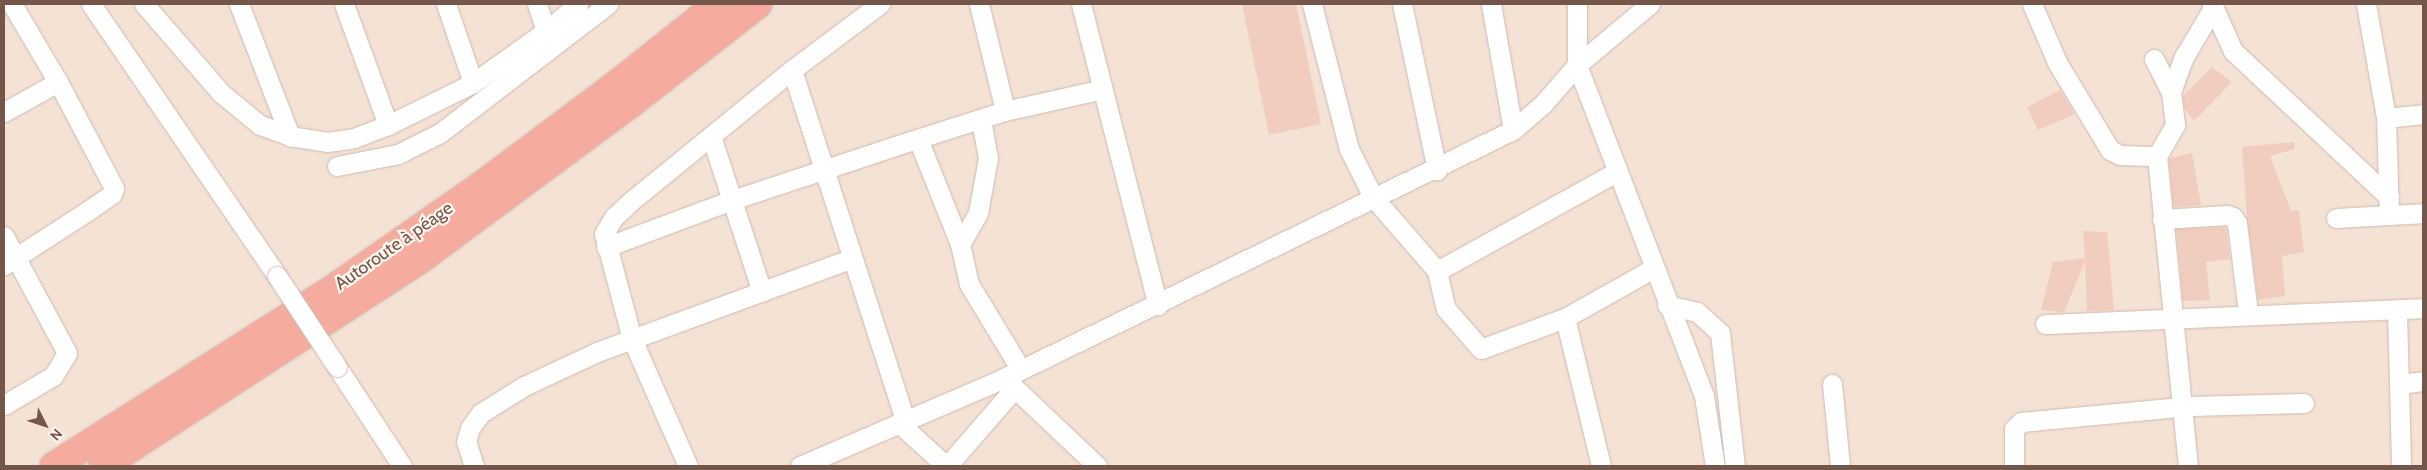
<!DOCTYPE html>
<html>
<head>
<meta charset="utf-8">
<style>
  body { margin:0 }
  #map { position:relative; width:2427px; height:470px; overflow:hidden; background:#fcf1e7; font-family:Cabin,sans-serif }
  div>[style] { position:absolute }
  .residential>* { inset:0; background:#f4e2d5 }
  .building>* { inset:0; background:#f1cdbf }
  .roads { filter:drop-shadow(0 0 1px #d0baaf) drop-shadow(0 0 1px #d0baaf) }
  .minor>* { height:19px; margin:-9.5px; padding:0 9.5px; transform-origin:9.5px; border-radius:9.5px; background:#fff }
  .highway>* { height:28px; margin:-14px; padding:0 14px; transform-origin:14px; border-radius:14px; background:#f5ac9f }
  .bridges { filter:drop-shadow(0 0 1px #d0baaf) drop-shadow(0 0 1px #d0baaf) }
  .minor-bridge>* { height:19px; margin:-9.5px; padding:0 9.5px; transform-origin:9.5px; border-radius:9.5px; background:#fff }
  span { translate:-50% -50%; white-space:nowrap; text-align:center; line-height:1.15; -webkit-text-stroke:4.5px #fff6ed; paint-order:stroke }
  .street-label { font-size:18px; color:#75564b }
  .frame { position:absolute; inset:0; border:5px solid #75564b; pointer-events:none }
  .north { position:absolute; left:20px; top:400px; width:50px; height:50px; -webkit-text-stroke:4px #fff6ed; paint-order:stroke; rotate:131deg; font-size:14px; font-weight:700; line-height:20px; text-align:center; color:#75564b }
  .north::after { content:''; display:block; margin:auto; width:18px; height:22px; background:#75564b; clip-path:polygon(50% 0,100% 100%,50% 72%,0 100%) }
</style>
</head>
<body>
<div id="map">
  <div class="residential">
    <div style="clip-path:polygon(4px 4px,2423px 4px,2423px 466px,4px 466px)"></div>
  </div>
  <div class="building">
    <div style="clip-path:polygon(1242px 4px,1296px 4px,1321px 124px,1269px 135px)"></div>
    <div style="clip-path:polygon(2212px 67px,2232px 82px,2194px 121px,2184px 108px,2183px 96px)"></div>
    <div style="clip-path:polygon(2060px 90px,2075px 114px,2038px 130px,2027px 107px)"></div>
    <div style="clip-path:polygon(2294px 142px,2295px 149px,2270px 156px,2291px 211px,2299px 210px,2304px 252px,2282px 256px,2285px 296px,2258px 300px,2247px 218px,2242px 147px)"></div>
    <div style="clip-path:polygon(2192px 153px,2201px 205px,2173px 207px,2169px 158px)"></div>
    <div style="clip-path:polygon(2226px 227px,2230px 259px,2206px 262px,2210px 300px,2183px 301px,2176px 229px)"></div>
    <div style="clip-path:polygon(2083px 231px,2107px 232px,2114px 310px,2087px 311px,2085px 261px,2064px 312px,2041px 310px,2053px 262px,2085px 258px)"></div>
  </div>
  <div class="roads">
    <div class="minor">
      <div style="left:91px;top:4px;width:330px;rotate:55.6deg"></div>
      <div style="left:144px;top:4px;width:118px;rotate:49.1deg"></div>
      <div style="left:221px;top:93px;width:50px;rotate:39.4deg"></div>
      <div style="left:260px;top:125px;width:32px;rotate:20deg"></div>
      <div style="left:290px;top:136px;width:37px;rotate:9deg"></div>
      <div style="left:327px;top:142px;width:27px;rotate:-8deg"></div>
      <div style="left:354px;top:138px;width:36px;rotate:-21deg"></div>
      <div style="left:388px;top:125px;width:95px;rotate:-26.3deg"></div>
      <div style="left:473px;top:83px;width:90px;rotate:-35.5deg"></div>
      <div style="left:546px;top:31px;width:42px;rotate:-40.2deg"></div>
      <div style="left:239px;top:4px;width:142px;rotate:68.9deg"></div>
      <div style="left:344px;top:4px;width:129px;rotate:70deg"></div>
      <div style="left:446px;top:4px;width:83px;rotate:71.1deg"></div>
      <div style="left:537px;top:4px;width:28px;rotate:72deg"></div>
      <div style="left:979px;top:4px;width:110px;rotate:76.3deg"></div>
      <div style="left:1081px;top:4px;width:311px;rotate:75.7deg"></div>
      <div style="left:1312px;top:4px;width:150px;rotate:75.7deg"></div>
      <div style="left:1349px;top:149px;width:54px;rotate:63.4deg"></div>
      <div style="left:1373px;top:197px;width:98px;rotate:49.1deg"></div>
      <div style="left:1437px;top:271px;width:39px;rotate:77deg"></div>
      <div style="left:1446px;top:309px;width:53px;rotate:48.8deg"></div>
      <div style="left:1481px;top:349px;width:90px;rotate:-20.3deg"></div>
      <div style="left:1565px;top:318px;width:102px;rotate:-29.3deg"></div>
      <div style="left:1402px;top:4px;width:170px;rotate:78.1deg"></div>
      <div style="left:1491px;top:4px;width:128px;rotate:80.1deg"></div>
      <div style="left:1577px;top:4px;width:61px;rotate:90deg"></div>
      <div style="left:1577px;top:65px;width:355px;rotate:69deg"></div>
      <div style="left:1704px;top:396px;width:71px;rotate:81.1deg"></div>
      <div style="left:2032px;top:4px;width:65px;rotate:66.6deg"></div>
      <div style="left:2058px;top:64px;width:100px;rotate:58.8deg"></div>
      <div style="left:2110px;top:150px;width:11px;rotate:27deg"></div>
      <div style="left:2120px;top:155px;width:37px;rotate:2deg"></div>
      <div style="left:2212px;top:4px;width:51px;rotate:65.9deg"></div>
      <div style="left:2233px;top:51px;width:214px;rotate:43.1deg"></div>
      <div style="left:2366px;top:4px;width:116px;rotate:80deg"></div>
      <div style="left:2386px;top:118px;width:97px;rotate:88.2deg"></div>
      <div style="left:2389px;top:215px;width:34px;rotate:-3deg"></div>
      <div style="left:2154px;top:59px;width:37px;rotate:63deg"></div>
      <div style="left:2171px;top:92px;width:33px;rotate:83deg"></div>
      <div style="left:2175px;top:125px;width:36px;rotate:120deg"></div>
      <div style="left:2157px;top:156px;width:312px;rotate:84.3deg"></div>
      <div style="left:792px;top:70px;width:371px;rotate:72.1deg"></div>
      <div style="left:2171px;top:92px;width:37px;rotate:-70deg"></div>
      <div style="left:2184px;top:57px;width:57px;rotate:-59.4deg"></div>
      <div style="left:4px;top:112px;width:62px;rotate:-29.1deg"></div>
      <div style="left:2386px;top:118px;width:37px;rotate:-6deg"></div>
      <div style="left:981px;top:119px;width:40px;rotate:80deg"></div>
      <div style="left:988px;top:158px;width:56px;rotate:100.3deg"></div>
      <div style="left:978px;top:213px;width:36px;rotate:120deg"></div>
      <div style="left:960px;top:244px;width:41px;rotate:77.3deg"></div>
      <div style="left:969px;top:284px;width:100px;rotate:58.8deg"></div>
      <div style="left:711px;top:136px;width:164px;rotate:71.9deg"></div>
      <div style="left:918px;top:139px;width:113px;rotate:68.2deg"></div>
      <div style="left:337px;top:166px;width:62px;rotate:-11.1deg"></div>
      <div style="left:398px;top:154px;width:47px;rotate:-26.6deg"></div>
      <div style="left:440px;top:133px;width:212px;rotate:-37.5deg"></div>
      <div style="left:2336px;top:218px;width:53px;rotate:-3.2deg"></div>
      <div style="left:2162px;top:219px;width:65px;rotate:-3.5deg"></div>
      <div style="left:2227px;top:215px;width:6px;rotate:18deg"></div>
      <div style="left:2233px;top:217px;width:7px;rotate:56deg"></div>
      <div style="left:2237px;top:223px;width:91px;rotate:83deg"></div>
      <div style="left:4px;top:236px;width:133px;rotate:61.7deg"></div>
      <div style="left:67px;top:353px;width:27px;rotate:121deg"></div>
      <div style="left:53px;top:376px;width:57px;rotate:149.4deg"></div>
      <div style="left:606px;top:247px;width:134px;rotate:-20.5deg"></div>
      <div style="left:732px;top:200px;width:172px;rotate:-18.3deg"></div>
      <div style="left:895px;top:146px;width:115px;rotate:-17.7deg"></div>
      <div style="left:1005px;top:111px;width:100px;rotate:-12.7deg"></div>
      <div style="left:4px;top:265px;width:105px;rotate:-32.9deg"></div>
      <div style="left:92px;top:208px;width:24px;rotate:-35deg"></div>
      <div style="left:112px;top:194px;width:6px;rotate:-72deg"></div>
      <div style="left:114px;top:188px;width:120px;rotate:-117.8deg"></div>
      <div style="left:58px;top:82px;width:91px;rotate:-120.5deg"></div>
      <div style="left:1437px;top:271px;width:205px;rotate:-28.9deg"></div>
      <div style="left:1667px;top:305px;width:31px;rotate:13deg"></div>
      <div style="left:1697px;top:312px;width:31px;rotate:42deg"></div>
      <div style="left:1720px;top:333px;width:134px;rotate:83.6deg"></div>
      <div style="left:2397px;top:310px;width:74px;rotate:88.5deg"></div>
      <div style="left:2399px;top:384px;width:24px;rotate:-7deg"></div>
      <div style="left:1565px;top:318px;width:152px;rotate:76.3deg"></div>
      <div style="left:2045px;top:324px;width:378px;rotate:-2.4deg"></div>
      <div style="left:337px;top:367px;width:118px;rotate:56.7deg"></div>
      <div style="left:1004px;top:378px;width:128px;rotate:43.4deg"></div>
      <div style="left:1832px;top:384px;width:82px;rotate:84.4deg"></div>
      <div style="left:2399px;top:384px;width:82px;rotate:88.6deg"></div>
      <div style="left:901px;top:425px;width:61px;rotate:42.3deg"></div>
      <div style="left:474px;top:466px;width:25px;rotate:-108deg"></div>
      <div style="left:466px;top:442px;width:15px;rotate:-74deg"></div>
      <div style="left:470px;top:428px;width:19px;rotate:-54deg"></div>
      <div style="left:481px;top:413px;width:51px;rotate:-32.1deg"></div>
      <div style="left:524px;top:386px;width:81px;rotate:-25deg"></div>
      <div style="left:597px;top:352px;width:272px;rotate:-20.2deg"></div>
      <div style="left:688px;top:466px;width:139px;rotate:-113.8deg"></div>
      <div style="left:632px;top:339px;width:109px;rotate:-104.9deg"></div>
      <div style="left:604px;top:234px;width:20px;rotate:-60deg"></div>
      <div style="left:614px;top:217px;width:22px;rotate:-43deg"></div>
      <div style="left:630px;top:202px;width:209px;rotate:-39.2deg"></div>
      <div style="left:792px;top:70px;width:110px;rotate:-36.9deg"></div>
      <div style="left:800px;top:466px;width:222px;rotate:-23.3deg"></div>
      <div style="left:1004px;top:378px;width:566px;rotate:-25.98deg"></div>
      <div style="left:1513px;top:130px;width:40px;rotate:-41deg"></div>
      <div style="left:1543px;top:104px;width:52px;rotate:-48.9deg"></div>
      <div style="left:1577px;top:65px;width:95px;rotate:-39.9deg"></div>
      <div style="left:947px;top:466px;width:102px;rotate:-49deg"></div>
      <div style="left:2014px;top:466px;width:37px;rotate:-90deg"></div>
      <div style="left:2014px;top:429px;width:10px;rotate:-45deg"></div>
      <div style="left:2021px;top:422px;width:171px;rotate:-5.4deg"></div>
      <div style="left:2191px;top:406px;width:113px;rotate:-1.5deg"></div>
    </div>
    <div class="highway">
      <div style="left:54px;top:466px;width:334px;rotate:-32.4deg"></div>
      <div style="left:336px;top:287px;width:173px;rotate:-34.9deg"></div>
      <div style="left:478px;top:188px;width:172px;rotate:-36.7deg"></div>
      <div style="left:616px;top:85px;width:130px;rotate:-38.5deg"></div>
      <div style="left:103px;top:466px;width:381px;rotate:-33.1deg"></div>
      <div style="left:422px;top:258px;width:259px;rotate:-36.5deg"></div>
      <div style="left:630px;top:104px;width:162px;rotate:-38deg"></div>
    </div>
  </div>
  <div class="bridges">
    <div class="minor-bridge">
      <div style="left:277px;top:276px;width:109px;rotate:56.6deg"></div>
    </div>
  </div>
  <div class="street-label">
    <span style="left:394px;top:246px;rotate:-35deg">Autoroute à péage</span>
  </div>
  <div class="frame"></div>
  <div class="north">N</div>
</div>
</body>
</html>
